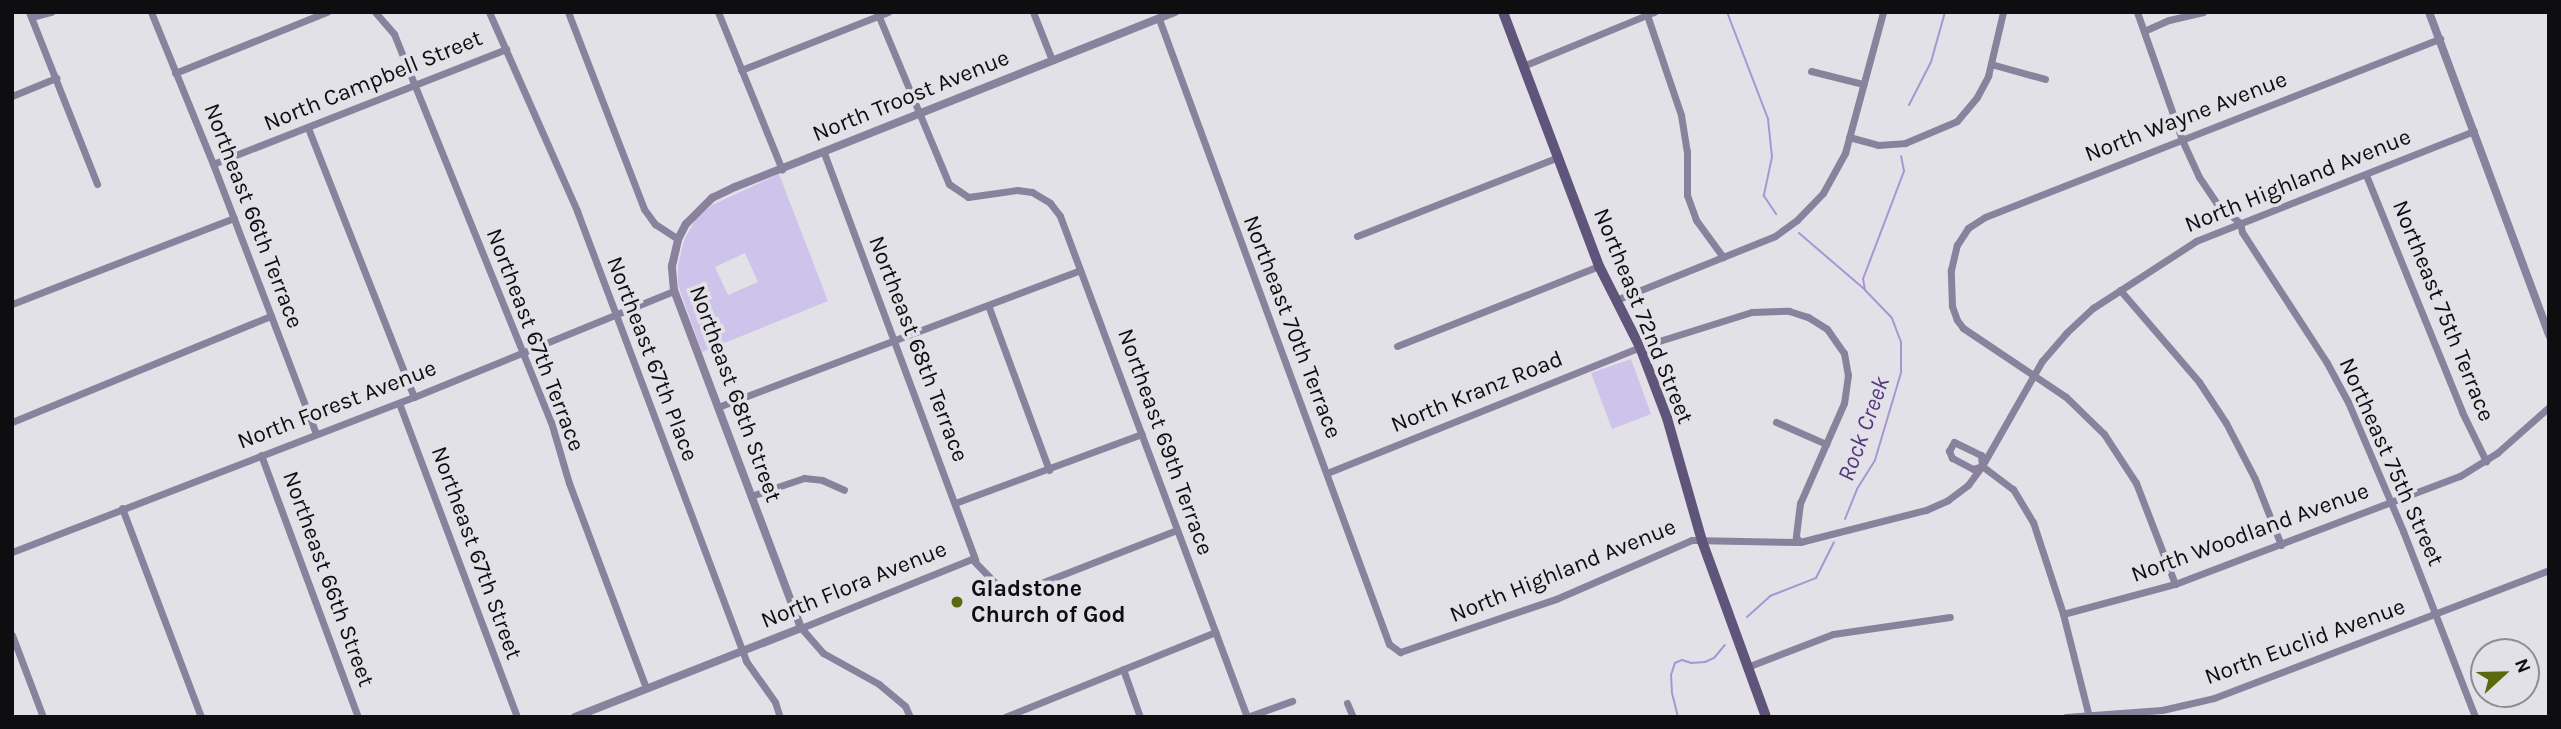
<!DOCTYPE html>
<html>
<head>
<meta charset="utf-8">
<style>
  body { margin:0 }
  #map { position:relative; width:2561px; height:729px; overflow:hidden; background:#e2e1e7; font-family:Karla,sans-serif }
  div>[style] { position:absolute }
  .green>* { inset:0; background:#cec3ea }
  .stream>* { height:2px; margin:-1px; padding:0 1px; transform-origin:1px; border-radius:1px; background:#a896d1 }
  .minor>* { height:7px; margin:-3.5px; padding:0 3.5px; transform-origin:3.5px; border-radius:3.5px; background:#89829c }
  .tertiary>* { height:8px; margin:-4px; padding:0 4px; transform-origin:4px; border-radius:4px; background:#89829c }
  .secondary>* { height:10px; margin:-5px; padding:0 5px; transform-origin:5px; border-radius:5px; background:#5f5479 }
  .dots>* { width:19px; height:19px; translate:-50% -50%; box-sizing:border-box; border:4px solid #e2e1e7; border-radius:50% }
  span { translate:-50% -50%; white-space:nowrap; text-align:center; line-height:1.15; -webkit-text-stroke:7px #e2e1e7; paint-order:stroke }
  .street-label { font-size:23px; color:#0e0d0f }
  .poi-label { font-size:23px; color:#0e0d0f; font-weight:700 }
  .left { translate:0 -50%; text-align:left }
  .water-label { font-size:24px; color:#543981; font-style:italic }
  .frame { position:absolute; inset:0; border:14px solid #0e0d0f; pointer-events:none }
  .north { position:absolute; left:2470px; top:638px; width:70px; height:70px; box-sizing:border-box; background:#e2e1e7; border:2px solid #8d8c91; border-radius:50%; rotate:68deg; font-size:19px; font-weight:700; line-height:28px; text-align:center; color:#0e0d0f }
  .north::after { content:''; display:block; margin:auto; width:24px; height:32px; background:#5b680e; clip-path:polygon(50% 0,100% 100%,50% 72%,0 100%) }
</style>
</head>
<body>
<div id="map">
  <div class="green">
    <div style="clip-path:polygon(evenodd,779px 174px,828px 301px,702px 352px,678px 285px,678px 266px,684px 240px,696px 219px,712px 205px,779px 174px,745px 253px,758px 282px,728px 295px,715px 267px,745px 253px)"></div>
    <div style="clip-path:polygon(1631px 359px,1651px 414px,1612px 429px,1591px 373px)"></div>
  </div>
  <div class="stream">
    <div style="left:1727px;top:12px;width:115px;rotate:69deg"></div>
    <div style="left:1768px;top:119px;width:38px;rotate:84deg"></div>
    <div style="left:1772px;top:157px;width:40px;rotate:102deg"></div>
    <div style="left:1764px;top:196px;width:22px;rotate:56deg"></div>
    <div style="left:1909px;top:105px;width:48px;rotate:-62.9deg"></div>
    <div style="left:1931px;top:62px;width:52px;rotate:-74.4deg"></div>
    <div style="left:1799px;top:233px;width:86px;rotate:40.7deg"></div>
    <div style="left:1845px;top:519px;width:32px;rotate:-68deg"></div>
    <div style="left:1857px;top:489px;width:34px;rotate:-58deg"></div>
    <div style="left:1875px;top:460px;width:91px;rotate:-73.4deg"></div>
    <div style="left:1901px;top:373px;width:31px;rotate:-90deg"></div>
    <div style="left:1901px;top:342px;width:26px;rotate:-111deg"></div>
    <div style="left:1892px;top:318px;width:39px;rotate:-134deg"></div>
    <div style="left:1865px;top:290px;width:11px;rotate:-100deg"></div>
    <div style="left:1863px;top:279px;width:116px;rotate:-69.2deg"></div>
    <div style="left:1904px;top:171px;width:15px;rotate:-101deg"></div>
    <div style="left:1747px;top:617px;width:31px;rotate:-42deg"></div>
    <div style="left:1770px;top:596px;width:49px;rotate:-21.4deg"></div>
    <div style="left:1816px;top:578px;width:40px;rotate:-63.4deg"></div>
    <div style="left:1678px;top:717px;width:25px;rotate:-104deg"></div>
    <div style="left:1672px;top:693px;width:18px;rotate:-93deg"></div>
    <div style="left:1671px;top:675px;width:13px;rotate:-72deg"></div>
    <div style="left:1675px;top:663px;width:8px;rotate:-23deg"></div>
    <div style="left:1682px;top:660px;width:9px;rotate:18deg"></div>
    <div style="left:1691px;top:663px;width:14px;rotate:-4deg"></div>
    <div style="left:1705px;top:662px;width:10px;rotate:-24deg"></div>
    <div style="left:1714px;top:658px;width:17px;rotate:-50deg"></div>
  </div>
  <div class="minor">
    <div style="left:29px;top:12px;width:185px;rotate:68.4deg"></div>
    <div style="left:151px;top:12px;width:164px;rotate:67.8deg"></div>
    <div style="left:213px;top:164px;width:289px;rotate:69.1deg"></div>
    <div style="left:375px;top:12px;width:29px;rotate:49deg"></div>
    <div style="left:394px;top:34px;width:419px;rotate:68deg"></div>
    <div style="left:551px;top:422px;width:64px;rotate:73.6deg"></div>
    <div style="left:569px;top:483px;width:219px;rotate:69.4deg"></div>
    <div style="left:489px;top:12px;width:218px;rotate:66.1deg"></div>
    <div style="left:577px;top:211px;width:481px;rotate:69.4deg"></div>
    <div style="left:746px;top:661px;width:50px;rotate:54.7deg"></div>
    <div style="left:775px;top:702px;width:16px;rotate:72deg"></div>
    <div style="left:568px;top:12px;width:211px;rotate:68.9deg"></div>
    <div style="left:644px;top:209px;width:19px;rotate:54deg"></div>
    <div style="left:655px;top:224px;width:27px;rotate:33deg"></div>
    <div style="left:718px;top:12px;width:170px;rotate:67.9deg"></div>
    <div style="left:877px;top:12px;width:186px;rotate:67.3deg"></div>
    <div style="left:949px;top:184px;width:23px;rotate:34deg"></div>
    <div style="left:968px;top:197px;width:49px;rotate:-8.1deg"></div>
    <div style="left:1017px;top:190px;width:15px;rotate:8deg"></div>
    <div style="left:1032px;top:192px;width:21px;rotate:31deg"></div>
    <div style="left:1050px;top:203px;width:16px;rotate:52deg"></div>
    <div style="left:1060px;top:216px;width:535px;rotate:69.53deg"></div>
    <div style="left:1033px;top:12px;width:52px;rotate:68.4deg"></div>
    <div style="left:2137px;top:12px;width:136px;rotate:70.6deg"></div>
    <div style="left:2182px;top:140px;width:41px;rotate:65.3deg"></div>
    <div style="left:2199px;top:177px;width:34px;rotate:56deg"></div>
    <div style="left:2218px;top:205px;width:28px;rotate:39deg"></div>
    <div style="left:2240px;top:223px;width:9px;rotate:77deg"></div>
    <div style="left:2242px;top:232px;width:156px;rotate:57deg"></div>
    <div style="left:2327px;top:363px;width:44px;rotate:61.7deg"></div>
    <div style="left:2348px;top:402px;width:140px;rotate:66.9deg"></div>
    <div style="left:2403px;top:531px;width:199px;rotate:68.8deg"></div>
    <div style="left:1647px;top:15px;width:106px;rotate:71.2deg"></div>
    <div style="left:1681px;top:115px;width:36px;rotate:81deg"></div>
    <div style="left:1687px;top:151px;width:44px;rotate:90deg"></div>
    <div style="left:1687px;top:195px;width:27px;rotate:70deg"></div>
    <div style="left:1696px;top:220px;width:46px;rotate:53.9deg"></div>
    <div style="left:31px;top:17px;width:21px;rotate:-14deg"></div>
    <div style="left:1159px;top:19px;width:666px;rotate:69.8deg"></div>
    <div style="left:1389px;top:644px;width:14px;rotate:36deg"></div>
    <div style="left:1400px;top:652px;width:165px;rotate:-18.8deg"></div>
    <div style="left:1556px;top:599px;width:148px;rotate:-23.5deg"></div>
    <div style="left:1692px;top:540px;width:108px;rotate:1.1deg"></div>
    <div style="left:1800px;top:542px;width:130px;rotate:-14.3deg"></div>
    <div style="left:1926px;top:510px;width:24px;rotate:-24deg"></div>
    <div style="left:1948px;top:500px;width:25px;rotate:-37deg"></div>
    <div style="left:1968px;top:485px;width:24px;rotate:-54deg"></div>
    <div style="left:1982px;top:466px;width:121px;rotate:-60.3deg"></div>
    <div style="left:2042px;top:361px;width:37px;rotate:-49deg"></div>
    <div style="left:2066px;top:333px;width:37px;rotate:-43deg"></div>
    <div style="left:2093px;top:308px;width:123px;rotate:-33deg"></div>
    <div style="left:2196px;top:241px;width:299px;rotate:-21.6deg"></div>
    <div style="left:2144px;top:31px;width:27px;rotate:-24deg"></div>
    <div style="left:2169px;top:20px;width:35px;rotate:-13deg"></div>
    <div style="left:1991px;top:64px;width:56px;rotate:15.5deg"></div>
    <div style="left:1523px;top:66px;width:142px;rotate:-22.4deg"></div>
    <div style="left:741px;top:70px;width:158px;rotate:-21.5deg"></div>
    <div style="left:1811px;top:71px;width:54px;rotate:14deg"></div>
    <div style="left:175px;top:73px;width:164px;rotate:-21.9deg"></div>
    <div style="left:12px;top:96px;width:48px;rotate:-22.2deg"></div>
    <div style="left:308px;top:128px;width:289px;rotate:68.5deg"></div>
    <div style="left:1849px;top:137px;width:30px;rotate:15deg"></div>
    <div style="left:1878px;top:145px;width:27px;rotate:-4deg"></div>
    <div style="left:1905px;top:143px;width:56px;rotate:-22.9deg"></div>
    <div style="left:1957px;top:121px;width:31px;rotate:-50deg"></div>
    <div style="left:1977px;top:97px;width:24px;rotate:-62deg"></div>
    <div style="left:1988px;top:76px;width:66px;rotate:-76.8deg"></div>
    <div style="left:824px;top:153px;width:434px;rotate:69.6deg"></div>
    <div style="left:213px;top:164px;width:315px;rotate:-21.4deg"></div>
    <div style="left:2366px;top:175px;width:256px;rotate:67.9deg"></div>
    <div style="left:2462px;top:412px;width:55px;rotate:63.9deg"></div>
    <div style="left:1357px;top:236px;width:217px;rotate:-21.4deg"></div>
    <div style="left:2120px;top:290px;width:121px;rotate:49.3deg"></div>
    <div style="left:2199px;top:382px;width:49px;rotate:56.6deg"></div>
    <div style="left:2226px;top:423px;width:63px;rotate:62.6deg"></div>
    <div style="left:2255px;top:479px;width:71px;rotate:68.5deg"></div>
    <div style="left:1616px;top:300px;width:171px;rotate:-21.9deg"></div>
    <div style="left:1775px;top:236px;width:27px;rotate:-36deg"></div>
    <div style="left:1797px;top:220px;width:37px;rotate:-46deg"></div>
    <div style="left:1823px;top:193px;width:46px;rotate:-61.2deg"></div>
    <div style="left:1845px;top:153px;width:146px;rotate:-74.9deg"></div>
    <div style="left:12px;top:304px;width:238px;rotate:-21.2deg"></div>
    <div style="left:988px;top:305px;width:176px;rotate:69.7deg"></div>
    <div style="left:1397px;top:346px;width:217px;rotate:-21.6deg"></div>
    <div style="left:399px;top:403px;width:335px;rotate:69.4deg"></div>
    <div style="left:718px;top:407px;width:387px;rotate:-20.7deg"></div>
    <div style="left:12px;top:422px;width:280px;rotate:-22.3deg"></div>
    <div style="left:1776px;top:422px;width:55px;rotate:23.7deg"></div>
    <div style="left:1954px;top:442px;width:30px;rotate:26deg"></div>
    <div style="left:1981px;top:455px;width:11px;rotate:85deg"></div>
    <div style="left:1982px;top:466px;width:9px;rotate:162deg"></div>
    <div style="left:1973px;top:469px;width:24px;rotate:-152deg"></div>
    <div style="left:1952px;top:458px;width:8px;rotate:-113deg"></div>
    <div style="left:1949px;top:451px;width:10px;rotate:-61deg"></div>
    <div style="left:261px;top:455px;width:279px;rotate:69.7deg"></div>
    <div style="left:1982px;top:466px;width:39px;rotate:37deg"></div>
    <div style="left:2013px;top:489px;width:39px;rotate:59deg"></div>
    <div style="left:2033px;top:522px;width:97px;rotate:71.9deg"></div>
    <div style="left:2063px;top:614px;width:106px;rotate:75.8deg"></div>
    <div style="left:1327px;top:473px;width:337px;rotate:-21.9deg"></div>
    <div style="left:1640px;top:347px;width:117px;rotate:-17.4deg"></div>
    <div style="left:1752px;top:312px;width:37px;rotate:-2deg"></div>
    <div style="left:1789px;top:311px;width:20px;rotate:18deg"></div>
    <div style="left:1808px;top:317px;width:22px;rotate:32deg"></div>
    <div style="left:1827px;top:329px;width:29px;rotate:55deg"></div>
    <div style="left:1844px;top:353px;width:22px;rotate:80deg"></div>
    <div style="left:1848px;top:375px;width:28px;rotate:98deg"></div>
    <div style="left:1844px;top:403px;width:109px;rotate:113.7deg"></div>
    <div style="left:1800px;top:503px;width:34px;rotate:97deg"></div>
    <div style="left:1796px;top:537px;width:6px;rotate:51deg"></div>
    <div style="left:751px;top:496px;width:56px;rotate:-18.8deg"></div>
    <div style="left:804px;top:478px;width:18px;rotate:6deg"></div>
    <div style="left:822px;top:480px;width:24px;rotate:24deg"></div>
    <div style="left:955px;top:503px;width:199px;rotate:-20.3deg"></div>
    <div style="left:122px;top:508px;width:223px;rotate:69.3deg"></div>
    <div style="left:12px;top:552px;width:431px;rotate:-21.1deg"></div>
    <div style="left:414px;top:397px;width:281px;rotate:-22.2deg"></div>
    <div style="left:2175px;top:584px;width:108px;rotate:-111.1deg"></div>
    <div style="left:2136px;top:483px;width:59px;rotate:-123.1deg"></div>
    <div style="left:2104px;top:434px;width:53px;rotate:-135.8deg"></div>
    <div style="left:2066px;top:397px;width:124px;rotate:-146.2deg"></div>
    <div style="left:1963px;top:328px;width:10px;rotate:-127deg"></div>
    <div style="left:1957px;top:320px;width:15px;rotate:-110deg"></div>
    <div style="left:1952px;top:306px;width:36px;rotate:-92deg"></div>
    <div style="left:1951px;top:270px;width:26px;rotate:-77deg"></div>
    <div style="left:1957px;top:245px;width:20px;rotate:-57deg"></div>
    <div style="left:1968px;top:228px;width:20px;rotate:-33deg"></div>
    <div style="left:1985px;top:217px;width:489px;rotate:-21.4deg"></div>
    <div style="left:2063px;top:614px;width:116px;rotate:-15deg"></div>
    <div style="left:2175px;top:584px;width:305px;rotate:-20.8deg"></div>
    <div style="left:2460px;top:476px;width:44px;rotate:-31.9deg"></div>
    <div style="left:2497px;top:453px;width:69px;rotate:-41.5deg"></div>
    <div style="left:12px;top:635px;width:88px;rotate:69.3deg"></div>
    <div style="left:1747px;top:667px;width:92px;rotate:-21deg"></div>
    <div style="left:1833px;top:634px;width:118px;rotate:-8.3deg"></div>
    <div style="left:1123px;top:669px;width:51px;rotate:70.5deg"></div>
    <div style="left:1347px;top:703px;width:15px;rotate:67deg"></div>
    <div style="left:910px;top:717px;width:12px;rotate:-114deg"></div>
    <div style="left:905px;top:706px;width:34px;rotate:-140deg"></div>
    <div style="left:879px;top:684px;width:64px;rotate:-151deg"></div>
    <div style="left:823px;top:653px;width:33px;rotate:-131deg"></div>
    <div style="left:801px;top:628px;width:184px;rotate:-22deg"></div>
    <div style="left:972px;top:559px;width:40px;rotate:46deg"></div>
    <div style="left:1000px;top:588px;width:23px;rotate:5deg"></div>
    <div style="left:1023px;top:590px;width:165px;rotate:-21.3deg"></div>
    <div style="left:1005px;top:717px;width:227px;rotate:-22deg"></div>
    <div style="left:1247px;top:717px;width:48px;rotate:-19.6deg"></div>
    <div style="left:2066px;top:717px;width:96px;rotate:-4.2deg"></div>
    <div style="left:2162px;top:710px;width:53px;rotate:-13deg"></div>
    <div style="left:2214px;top:698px;width:359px;rotate:-20.9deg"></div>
  </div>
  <div class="tertiary">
    <div style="left:2429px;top:12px;width:345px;rotate:69.6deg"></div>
    <div style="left:575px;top:717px;width:243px;rotate:-21.5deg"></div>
    <div style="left:801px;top:628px;width:360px;rotate:-110.6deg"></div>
    <div style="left:674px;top:291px;width:25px;rotate:-95deg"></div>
    <div style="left:672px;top:266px;width:28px;rotate:-77deg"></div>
    <div style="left:678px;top:239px;width:17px;rotate:-62deg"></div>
    <div style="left:686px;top:224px;width:37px;rotate:-45deg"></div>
    <div style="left:712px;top:198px;width:25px;rotate:-26deg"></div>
    <div style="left:735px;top:187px;width:474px;rotate:-21.7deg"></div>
  </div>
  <div class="secondary">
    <div style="left:1503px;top:12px;width:272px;rotate:69.3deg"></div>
    <div style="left:1599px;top:266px;width:91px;rotate:63.2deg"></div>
    <div style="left:1640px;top:347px;width:76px;rotate:69.2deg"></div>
    <div style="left:1667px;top:418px;width:128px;rotate:74.1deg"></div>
    <div style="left:1702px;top:541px;width:187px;rotate:70deg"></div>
  </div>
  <div class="dots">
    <div style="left:957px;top:602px;background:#5b680e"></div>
  </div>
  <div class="street-label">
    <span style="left:373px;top:81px;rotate:-22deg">North Campbell Street</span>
    <span style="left:911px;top:96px;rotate:-22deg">North Troost Avenue</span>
    <span style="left:2186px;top:117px;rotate:-21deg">North Wayne Avenue</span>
    <span style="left:2298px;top:181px;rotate:-22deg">North Highland Avenue</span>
    <span style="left:253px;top:216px;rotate:69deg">Northeast 66th Terrace</span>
    <span style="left:2443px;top:311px;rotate:68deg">Northeast 75th Terrace</span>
    <span style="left:1643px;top:316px;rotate:68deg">Northeast 72nd Street</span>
    <span style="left:1292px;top:327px;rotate:69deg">Northeast 70th Terrace</span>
    <span style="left:535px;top:340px;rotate:69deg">Northeast 67th Terrace</span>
    <span style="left:918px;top:349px;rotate:69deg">Northeast 68th Terrace</span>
    <span style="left:652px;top:359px;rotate:69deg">Northeast 67th Place</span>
    <span style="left:1477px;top:392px;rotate:-22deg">North Kranz Road</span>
    <span style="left:735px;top:394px;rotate:70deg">Northeast 68th Street</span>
    <span style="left:337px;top:405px;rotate:-21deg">North Forest Avenue</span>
    <span style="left:1165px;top:442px;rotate:70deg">Northeast 69th Terrace</span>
    <span style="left:2391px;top:462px;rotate:66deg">Northeast 75th Street</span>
    <span style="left:2250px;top:533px;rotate:-20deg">North Woodland Avenue</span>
    <span style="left:476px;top:553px;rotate:70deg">Northeast 67th Street</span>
    <span style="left:1563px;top:571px;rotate:-22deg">North Highland Avenue</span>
    <span style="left:328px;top:579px;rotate:70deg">Northeast 66th Street</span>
    <span style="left:854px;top:585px;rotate:-22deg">North Flora Avenue</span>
    <span style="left:2305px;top:642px;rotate:-20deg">North Euclid Avenue</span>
  </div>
  <div class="poi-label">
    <span class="left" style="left:971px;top:602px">Gladstone<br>Church of God</span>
  </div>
  <div class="water-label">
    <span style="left:1864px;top:429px;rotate:-70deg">Rock Creek</span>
  </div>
  <div class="frame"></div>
  <div class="north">N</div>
</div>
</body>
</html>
